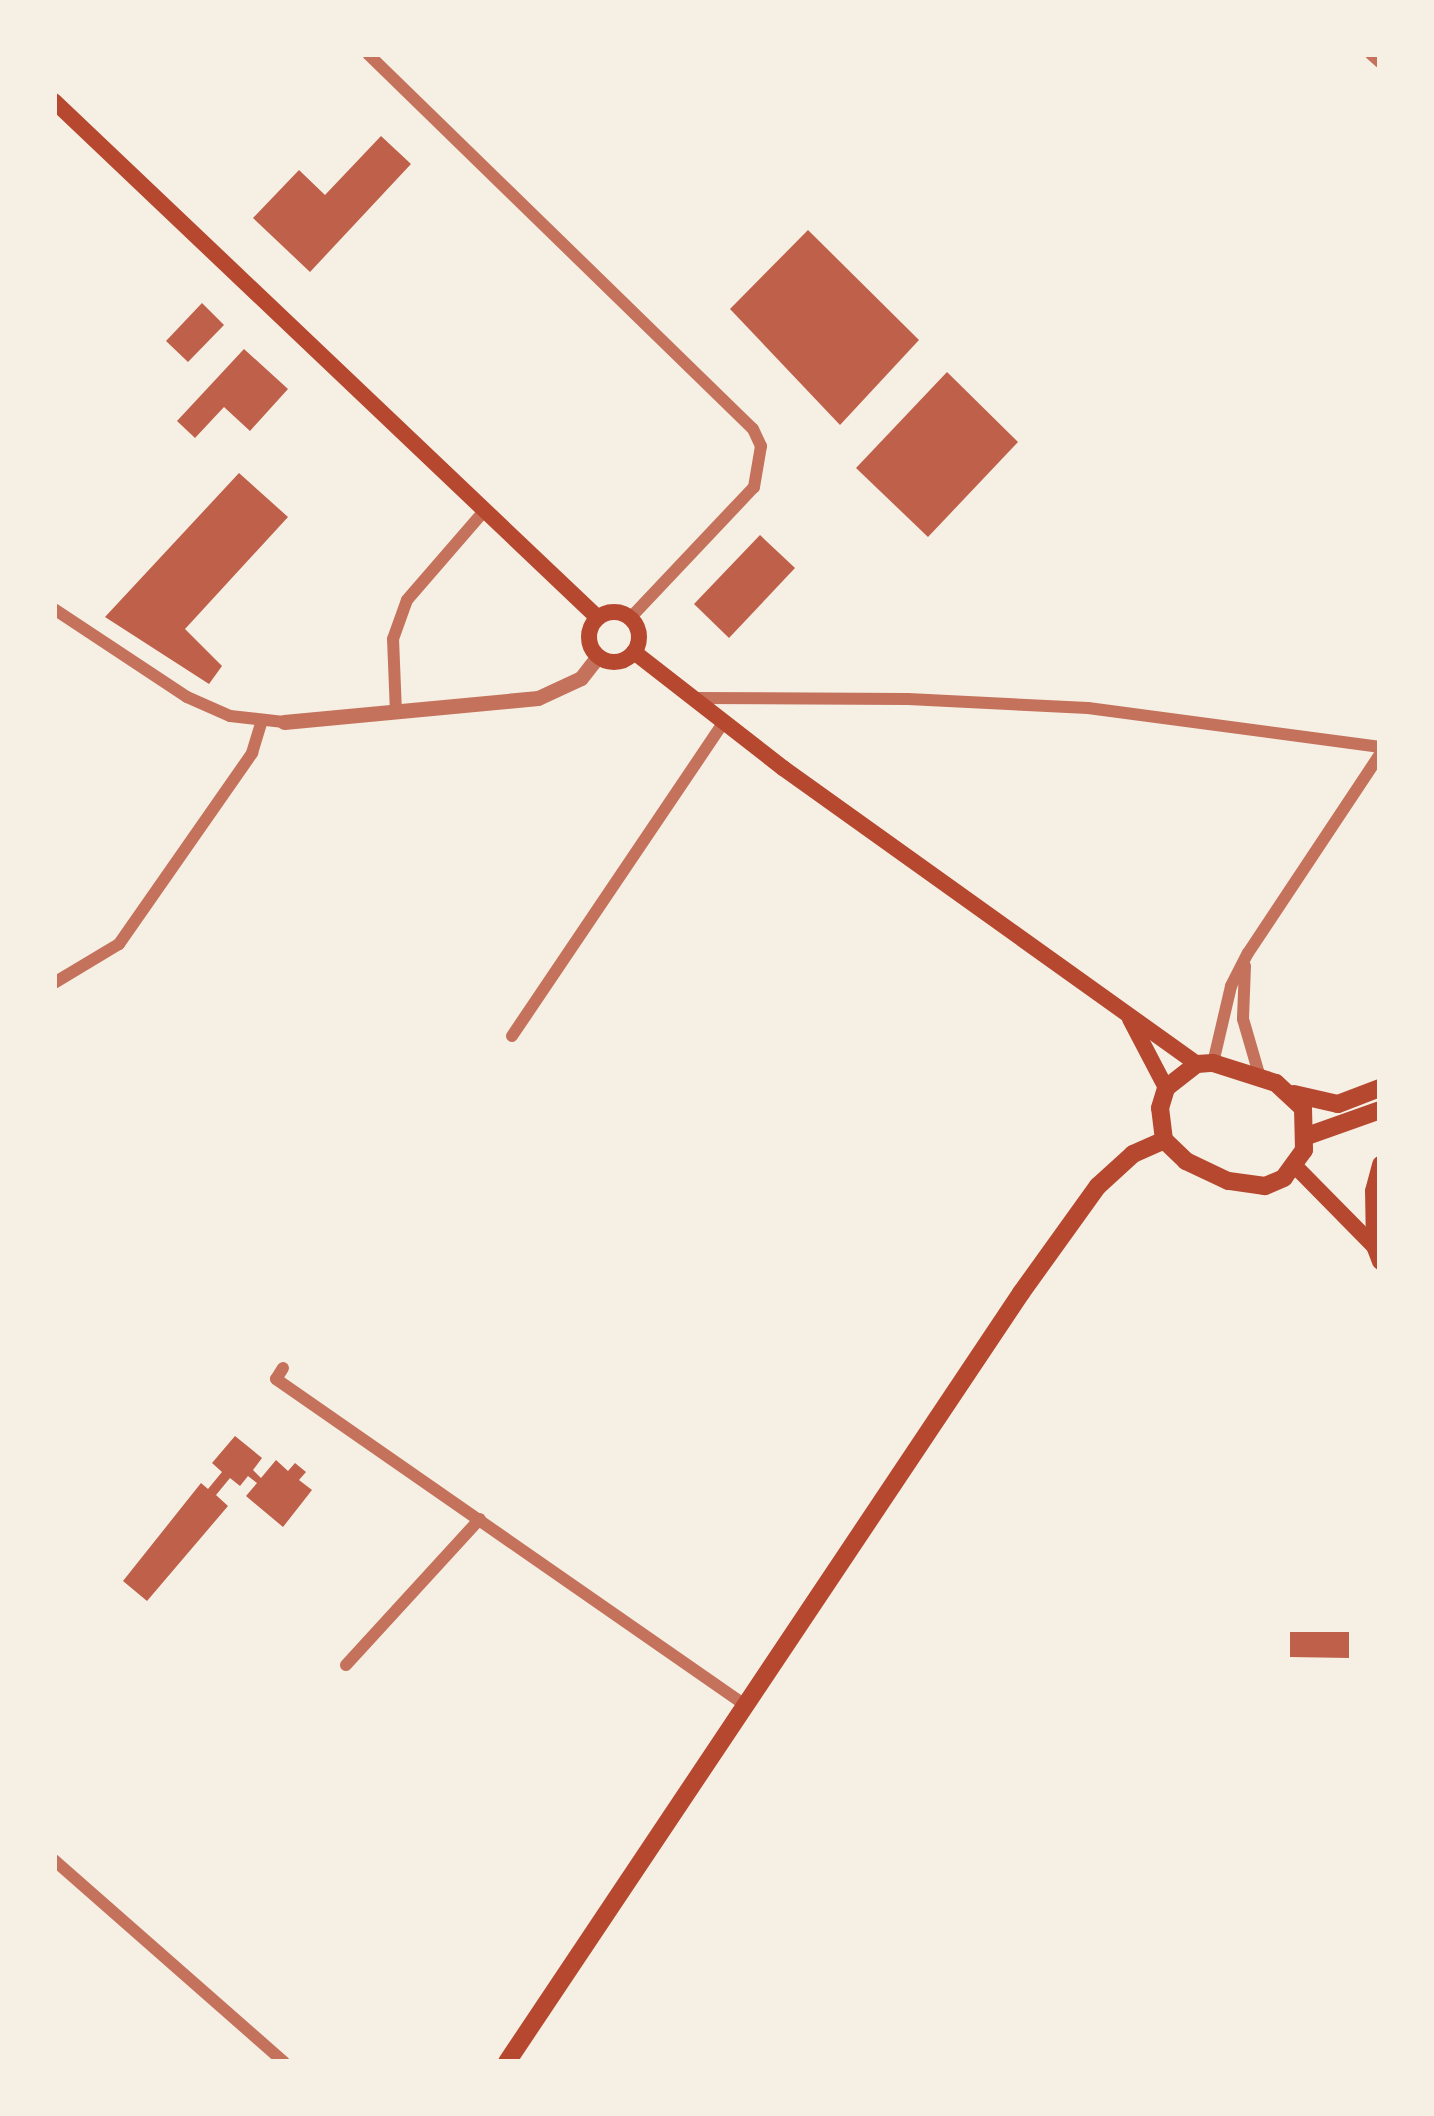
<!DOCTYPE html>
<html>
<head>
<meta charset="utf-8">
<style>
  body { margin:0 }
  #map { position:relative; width:1434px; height:2116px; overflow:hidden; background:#f6efe4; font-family:Poppins,sans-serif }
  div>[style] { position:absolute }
  .building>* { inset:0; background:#bf614a }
  .minor>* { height:12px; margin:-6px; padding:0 6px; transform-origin:6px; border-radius:6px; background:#c5725c }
  .tertiary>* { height:15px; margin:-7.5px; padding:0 7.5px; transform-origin:7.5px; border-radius:7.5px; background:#c5725c }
  .secondary>* { height:16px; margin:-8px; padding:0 8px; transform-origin:8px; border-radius:8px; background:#b5482f }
  .secondary>.ring { margin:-8px; padding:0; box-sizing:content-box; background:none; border:16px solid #b5482f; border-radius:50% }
  .primary>* { height:18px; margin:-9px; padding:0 9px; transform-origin:9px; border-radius:9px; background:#b5482f }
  span { translate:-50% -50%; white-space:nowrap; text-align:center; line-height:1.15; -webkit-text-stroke:12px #f6efe4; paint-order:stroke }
  .frame { position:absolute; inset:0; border:57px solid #f6efe4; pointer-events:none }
</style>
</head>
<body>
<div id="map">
  <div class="building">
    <div style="clip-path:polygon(381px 136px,411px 164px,310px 272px,253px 218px,299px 170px,325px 195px)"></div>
    <div style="clip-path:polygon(808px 230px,919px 340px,840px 425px,730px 309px)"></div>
    <div style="clip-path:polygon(202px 303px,224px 325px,188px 362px,166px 341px)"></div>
    <div style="clip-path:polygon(244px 349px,288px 389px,250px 431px,224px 407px,195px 438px,177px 421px)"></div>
    <div style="clip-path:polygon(947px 372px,1018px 442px,928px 537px,856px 468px)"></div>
    <div style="clip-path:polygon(239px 473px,288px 517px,185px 629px,222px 666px,209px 684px,105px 617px)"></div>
    <div style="clip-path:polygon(760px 535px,795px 568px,729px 638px,694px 604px)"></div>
    <div style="clip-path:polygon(235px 1436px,262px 1458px,253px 1470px,261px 1478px,276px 1460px,288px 1471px,295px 1463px,306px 1472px,299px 1480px,312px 1490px,283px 1527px,246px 1496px,257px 1483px,248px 1476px,240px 1486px,230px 1478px,216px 1495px,228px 1506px,147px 1601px,123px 1581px,201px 1483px,208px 1489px,222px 1472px,212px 1463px)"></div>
    <div style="clip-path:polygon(1290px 1632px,1349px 1632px,1349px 1658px,1290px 1657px)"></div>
  </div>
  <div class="minor">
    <div style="left:368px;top:54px;width:537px;rotate:44.25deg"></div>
    <div style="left:753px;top:429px;width:19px;rotate:65deg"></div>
    <div style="left:761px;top:446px;width:42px;rotate:99.7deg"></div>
    <div style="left:754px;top:487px;width:180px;rotate:133.4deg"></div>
    <div style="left:1371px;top:54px;width:12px;rotate:42deg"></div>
    <div style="left:54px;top:609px;width:159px;rotate:33.5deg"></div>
    <div style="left:187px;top:697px;width:47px;rotate:23.8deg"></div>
    <div style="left:230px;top:716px;width:54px;rotate:6.3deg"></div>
    <div style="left:695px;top:698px;width:213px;rotate:0.3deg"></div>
    <div style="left:908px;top:699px;width:180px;rotate:2.9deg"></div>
    <div style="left:1088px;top:708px;width:295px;rotate:7.6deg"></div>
    <div style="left:396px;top:713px;width:74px;rotate:-92.3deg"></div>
    <div style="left:393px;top:639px;width:41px;rotate:-70.3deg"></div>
    <div style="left:407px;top:600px;width:119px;rotate:-49.1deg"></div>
    <div style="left:1245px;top:966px;width:53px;rotate:92.2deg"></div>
    <div style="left:1243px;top:1019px;width:57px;rotate:73.8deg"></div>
    <div style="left:54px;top:983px;width:76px;rotate:-31deg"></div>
    <div style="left:119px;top:944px;width:233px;rotate:-55.1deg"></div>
    <div style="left:252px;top:753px;width:31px;rotate:-73deg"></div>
    <div style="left:512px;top:1036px;width:377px;rotate:-56deg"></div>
    <div style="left:1213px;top:1063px;width:79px;rotate:-76.8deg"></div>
    <div style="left:1231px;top:986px;width:37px;rotate:-63deg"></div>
    <div style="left:1248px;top:953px;width:239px;rotate:-56.4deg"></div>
    <div style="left:283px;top:1368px;width:13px;rotate:122deg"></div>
    <div style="left:276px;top:1379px;width:571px;rotate:34.8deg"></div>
    <div style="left:346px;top:1665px;width:198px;rotate:-47.5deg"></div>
    <div style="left:54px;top:1860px;width:306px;rotate:41.3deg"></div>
  </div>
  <div class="tertiary">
    <div style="left:284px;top:722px;width:255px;rotate:-5.4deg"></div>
    <div style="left:538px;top:698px;width:47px;rotate:-24.9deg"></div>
    <div style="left:581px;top:678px;width:28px;rotate:-52deg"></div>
  </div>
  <div class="secondary">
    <div style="left:54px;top:101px;width:750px;rotate:43.54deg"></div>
    <div class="ring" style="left:589px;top:612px;width:34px;height:34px"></div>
    <div style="left:634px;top:652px;width:189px;rotate:37.9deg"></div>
    <div style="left:783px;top:768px;width:509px;rotate:35.56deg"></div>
    <div style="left:1130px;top:1019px;width:78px;rotate:62.4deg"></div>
    <div style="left:1296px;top:1167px;width:111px;rotate:45.4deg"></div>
    <div style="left:1374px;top:1246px;width:17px;rotate:69deg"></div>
    <div style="left:1374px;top:1246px;width:55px;rotate:-91deg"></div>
    <div style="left:1373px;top:1191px;width:28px;rotate:-75deg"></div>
  </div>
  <div class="primary">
    <div style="left:1213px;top:1063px;width:66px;rotate:17.6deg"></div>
    <div style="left:1276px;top:1083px;width:37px;rotate:43deg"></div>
    <div style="left:1303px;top:1108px;width:42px;rotate:88.6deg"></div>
    <div style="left:1304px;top:1150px;width:34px;rotate:126deg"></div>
    <div style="left:1284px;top:1178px;width:21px;rotate:157deg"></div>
    <div style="left:1265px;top:1186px;width:37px;rotate:-172deg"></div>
    <div style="left:1228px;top:1181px;width:47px;rotate:-154.5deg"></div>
    <div style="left:1186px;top:1161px;width:30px;rotate:-136deg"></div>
    <div style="left:1164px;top:1140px;width:32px;rotate:-97deg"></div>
    <div style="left:1160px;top:1108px;width:21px;rotate:-73deg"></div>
    <div style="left:1166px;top:1088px;width:39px;rotate:-38deg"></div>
    <div style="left:1197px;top:1064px;width:16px;rotate:-4deg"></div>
    <div style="left:1294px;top:1094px;width:45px;rotate:12.8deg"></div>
    <div style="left:1338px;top:1104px;width:45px;rotate:-20.9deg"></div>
    <div style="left:1307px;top:1136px;width:77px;rotate:-19.6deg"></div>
    <div style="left:507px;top:2062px;width:925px;rotate:-56.24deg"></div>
    <div style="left:1021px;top:1293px;width:132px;rotate:-54.3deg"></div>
    <div style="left:1098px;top:1186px;width:47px;rotate:-42.4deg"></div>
    <div style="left:1133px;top:1154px;width:34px;rotate:-24deg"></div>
  </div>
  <div class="frame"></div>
</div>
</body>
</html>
